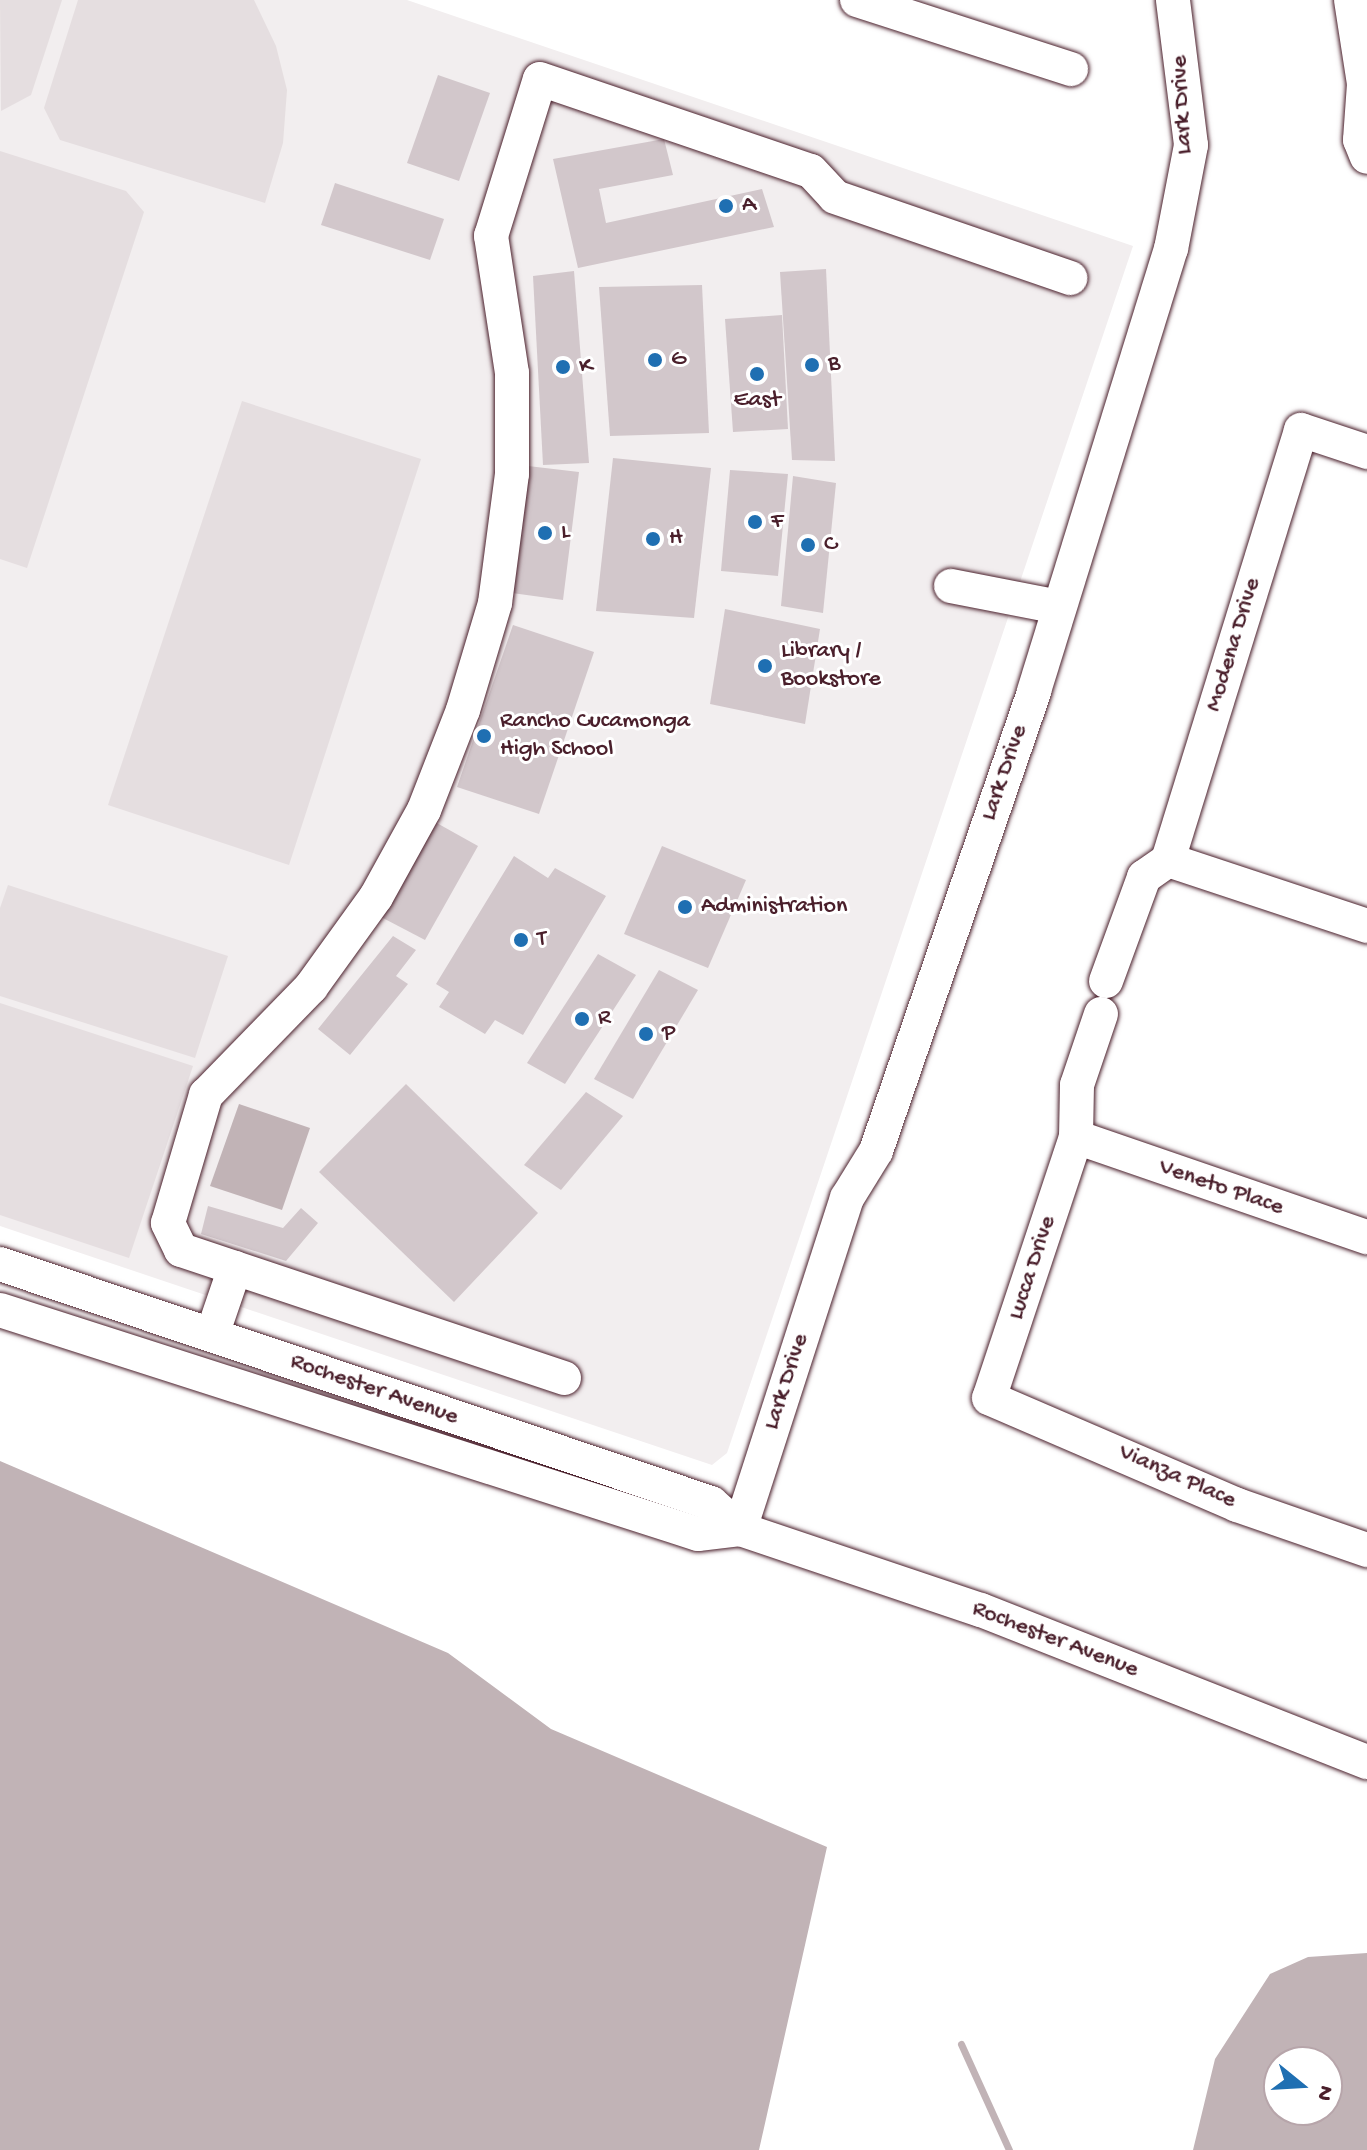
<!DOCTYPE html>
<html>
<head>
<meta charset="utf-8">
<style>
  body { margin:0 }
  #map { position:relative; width:1367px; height:2150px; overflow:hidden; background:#fff; font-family:"Gochi Hand",sans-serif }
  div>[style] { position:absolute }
  .built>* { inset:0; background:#f2eeef }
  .green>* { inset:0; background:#e5dee0 }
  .water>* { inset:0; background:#c1b3b6 }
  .stream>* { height:7px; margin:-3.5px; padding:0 3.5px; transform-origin:3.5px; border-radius:3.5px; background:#c1b3b6 }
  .building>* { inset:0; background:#d2c7cb }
  .roads { filter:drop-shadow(0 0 2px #4a1f2b) drop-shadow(0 0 2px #4a1f2b) }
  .minor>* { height:34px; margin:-17px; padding:0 17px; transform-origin:17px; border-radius:17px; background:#fff }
  .dots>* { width:22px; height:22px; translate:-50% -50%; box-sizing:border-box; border:4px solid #fff; border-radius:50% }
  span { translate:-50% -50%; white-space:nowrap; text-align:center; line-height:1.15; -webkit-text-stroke:6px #fff; paint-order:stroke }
  .street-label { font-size:24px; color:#4a1f2b }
  .poi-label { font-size:24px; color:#4a1f2b }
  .left { translate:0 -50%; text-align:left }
  .north { position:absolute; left:1263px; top:2046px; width:80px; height:80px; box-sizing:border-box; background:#fff; border:2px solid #b7a5aa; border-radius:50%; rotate:108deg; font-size:22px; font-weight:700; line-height:32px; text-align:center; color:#4a1f2b }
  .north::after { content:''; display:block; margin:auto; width:28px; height:36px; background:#1f6fb2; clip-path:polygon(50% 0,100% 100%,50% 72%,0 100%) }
</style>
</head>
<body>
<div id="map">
  <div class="built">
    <div style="clip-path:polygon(0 0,407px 0,1133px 246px,727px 1453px,712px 1465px,0 1226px)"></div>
  </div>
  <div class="green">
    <div style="clip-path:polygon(0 0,62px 0,31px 95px,1px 111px)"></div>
    <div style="clip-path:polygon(78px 0,254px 0,276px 46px,287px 90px,283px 143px,265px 203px,60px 140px,44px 108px)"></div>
    <div style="clip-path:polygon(0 151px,126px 191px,144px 212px,27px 568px,0 559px)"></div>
    <div style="clip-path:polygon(242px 401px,421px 459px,289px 865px,108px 805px)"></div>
    <div style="clip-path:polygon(8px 885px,228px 956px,195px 1058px,0 996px,0 908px)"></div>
    <div style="clip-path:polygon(0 1003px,193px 1066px,129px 1258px,0 1215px)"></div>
  </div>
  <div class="water">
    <div style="clip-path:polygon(239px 1104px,310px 1128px,282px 1210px,210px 1186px)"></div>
    <div style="clip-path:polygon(0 1461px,448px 1653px,551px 1729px,827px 1847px,759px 2150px,0 2150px)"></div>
    <div style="clip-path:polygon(evenodd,1367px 1953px,1367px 2150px,1193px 2150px,1215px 2059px,1270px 1974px,1308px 1957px,1367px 1953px,1279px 2062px,1327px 2062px,1327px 2110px,1279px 2110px,1279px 2062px)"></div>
  </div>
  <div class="stream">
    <div style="left:961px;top:2044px;width:116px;rotate:65.6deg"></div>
  </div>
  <div class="building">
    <div style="clip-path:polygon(438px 75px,490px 93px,459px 181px,407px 163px)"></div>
    <div style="clip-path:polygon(664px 139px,673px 175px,599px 189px,606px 223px,762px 189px,774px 227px,578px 268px,553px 159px)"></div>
    <div style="clip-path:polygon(335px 183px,444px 219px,430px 260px,321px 225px)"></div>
    <div style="clip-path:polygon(826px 269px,835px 461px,792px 460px,780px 272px)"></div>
    <div style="clip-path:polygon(574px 271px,589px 463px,543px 465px,533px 276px)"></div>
    <div style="clip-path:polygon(702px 285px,709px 433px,610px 436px,599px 287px)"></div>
    <div style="clip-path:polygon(782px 315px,788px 429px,733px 432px,725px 319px)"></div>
    <div style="clip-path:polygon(613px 458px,711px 468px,694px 618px,596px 611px)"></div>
    <div style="clip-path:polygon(528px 466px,579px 472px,563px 600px,512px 593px)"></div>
    <div style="clip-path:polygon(730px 470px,788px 474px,778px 576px,721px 571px)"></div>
    <div style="clip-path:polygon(793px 476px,836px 483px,823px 613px,781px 606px)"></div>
    <div style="clip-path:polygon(725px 609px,820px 629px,805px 724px,710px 704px)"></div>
    <div style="clip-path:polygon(513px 625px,594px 652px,539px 814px,457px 787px)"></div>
    <div style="clip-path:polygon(435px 822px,478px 846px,425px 940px,381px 917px)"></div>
    <div style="clip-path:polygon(662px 846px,746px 880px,708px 968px,624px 934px)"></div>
    <div style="clip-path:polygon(514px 856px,548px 878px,555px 868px,606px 896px,523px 1035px,495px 1020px,485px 1034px,439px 1007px,449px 992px,436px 984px)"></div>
    <div style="clip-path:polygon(393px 936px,416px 950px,396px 976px,408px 984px,350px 1055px,318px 1029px)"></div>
    <div style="clip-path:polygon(598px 954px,636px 975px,565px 1084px,527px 1063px)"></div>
    <div style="clip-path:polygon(659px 970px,698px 990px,633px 1099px,594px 1079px)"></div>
    <div style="clip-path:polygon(406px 1084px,538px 1213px,454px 1302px,319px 1172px)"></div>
    <div style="clip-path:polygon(586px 1092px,623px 1116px,561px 1190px,524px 1165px)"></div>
    <div style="clip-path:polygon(208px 1206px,283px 1228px,301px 1208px,318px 1223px,286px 1261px,201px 1234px)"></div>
  </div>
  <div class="roads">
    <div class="minor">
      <div style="left:857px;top:0;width:225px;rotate:17.9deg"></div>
      <div style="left:1351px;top:0;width:85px;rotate:81.2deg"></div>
      <div style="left:1364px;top:84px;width:56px;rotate:94.1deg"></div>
      <div style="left:1360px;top:140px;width:18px;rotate:68deg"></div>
      <div style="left:951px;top:586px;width:110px;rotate:11deg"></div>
      <div style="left:1168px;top:860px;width:450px;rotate:-72.8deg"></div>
      <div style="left:1301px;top:430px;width:70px;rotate:18.4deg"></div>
      <div style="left:1168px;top:860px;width:210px;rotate:18.3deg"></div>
      <div style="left:1106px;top:981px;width:111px;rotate:-69.9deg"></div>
      <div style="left:1144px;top:877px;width:29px;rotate:-35deg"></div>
      <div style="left:1101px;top:1014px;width:75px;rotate:108.7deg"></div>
      <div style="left:1077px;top:1085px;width:52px;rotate:91.1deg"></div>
      <div style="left:1076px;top:1137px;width:275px;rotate:108.4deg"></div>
      <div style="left:989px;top:1398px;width:270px;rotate:23.3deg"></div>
      <div style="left:1237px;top:1505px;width:138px;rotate:19.1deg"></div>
      <div style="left:1076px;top:1137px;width:308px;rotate:19deg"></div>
      <div style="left:0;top:1264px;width:750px;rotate:18.58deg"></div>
      <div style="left:711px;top:1503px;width:39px;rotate:42deg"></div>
      <div style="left:740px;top:1529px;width:254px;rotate:18.6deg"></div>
      <div style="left:981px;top:1610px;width:415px;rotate:21.5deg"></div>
      <div style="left:0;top:1310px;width:733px;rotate:17.79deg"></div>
      <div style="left:698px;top:1534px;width:42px;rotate:-6.8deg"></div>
      <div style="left:212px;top:1335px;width:71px;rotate:-71.1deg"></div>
      <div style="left:564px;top:1378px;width:404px;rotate:-161.5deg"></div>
      <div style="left:181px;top:1250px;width:30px;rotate:-116deg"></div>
      <div style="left:168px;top:1223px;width:134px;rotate:-73.5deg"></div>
      <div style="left:206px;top:1095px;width:151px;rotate:-45.8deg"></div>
      <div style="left:311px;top:987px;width:111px;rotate:-54.2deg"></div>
      <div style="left:376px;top:897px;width:99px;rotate:-61.1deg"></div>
      <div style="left:424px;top:810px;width:107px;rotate:-68.7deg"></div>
      <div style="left:463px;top:710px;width:112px;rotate:-73.3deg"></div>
      <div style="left:495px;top:603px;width:130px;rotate:-82.5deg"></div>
      <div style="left:512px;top:474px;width:101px;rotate:-90deg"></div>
      <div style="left:512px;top:373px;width:139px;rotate:-98.7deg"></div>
      <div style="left:491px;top:236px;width:164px;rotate:-72.7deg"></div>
      <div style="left:540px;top:79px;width:286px;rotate:18.8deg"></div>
      <div style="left:811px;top:171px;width:35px;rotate:47deg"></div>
      <div style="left:835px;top:197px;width:249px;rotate:19deg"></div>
      <div style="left:740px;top:1529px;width:348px;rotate:-72.1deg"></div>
      <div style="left:847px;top:1198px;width:55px;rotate:-58.3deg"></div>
      <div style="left:876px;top:1151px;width:486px;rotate:-71deg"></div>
      <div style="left:1034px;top:691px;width:463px;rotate:-72.8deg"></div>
      <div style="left:1171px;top:249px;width:106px;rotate:-79.1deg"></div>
      <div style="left:1191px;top:145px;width:146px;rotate:-97.1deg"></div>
    </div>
  </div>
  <div class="dots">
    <div style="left:726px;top:206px;background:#1f6fb2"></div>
    <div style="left:655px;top:360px;background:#1f6fb2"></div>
    <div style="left:812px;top:365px;background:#1f6fb2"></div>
    <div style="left:563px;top:367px;background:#1f6fb2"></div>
    <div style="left:757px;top:374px;background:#1f6fb2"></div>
    <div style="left:755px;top:522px;background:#1f6fb2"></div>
    <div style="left:545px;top:533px;background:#1f6fb2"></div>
    <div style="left:653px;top:539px;background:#1f6fb2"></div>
    <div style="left:808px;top:545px;background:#1f6fb2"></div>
    <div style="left:765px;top:666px;background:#1f6fb2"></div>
    <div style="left:484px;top:736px;background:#1f6fb2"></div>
    <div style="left:685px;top:907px;background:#1f6fb2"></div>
    <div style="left:521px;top:940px;background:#1f6fb2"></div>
    <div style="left:582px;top:1019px;background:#1f6fb2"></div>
    <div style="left:646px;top:1034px;background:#1f6fb2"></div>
  </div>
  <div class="street-label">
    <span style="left:1183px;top:105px;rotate:-93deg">Lark Drive</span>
    <span style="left:1234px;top:645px;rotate:-73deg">Modena Drive</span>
    <span style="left:1005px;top:773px;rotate:-71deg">Lark Drive</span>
    <span style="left:1221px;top:1188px;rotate:19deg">Veneto Place</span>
    <span style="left:1033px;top:1268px;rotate:-72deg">Lucca Drive</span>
    <span style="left:787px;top:1382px;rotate:-72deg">Lark Drive</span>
    <span style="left:374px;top:1390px;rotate:19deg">Rochester Avenue</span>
    <span style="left:1177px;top:1477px;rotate:24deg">Vianza Place</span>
    <span style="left:1055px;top:1640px;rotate:21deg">Rochester Avenue</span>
  </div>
  <div class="poi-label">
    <span class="left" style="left:742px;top:206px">A</span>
    <span class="left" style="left:671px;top:360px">G</span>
    <span class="left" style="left:828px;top:365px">B</span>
    <span class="left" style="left:579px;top:367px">K</span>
    <span style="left:757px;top:401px">East</span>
    <span class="left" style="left:771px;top:522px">F</span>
    <span class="left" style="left:561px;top:533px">L</span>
    <span class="left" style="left:669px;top:539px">H</span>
    <span class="left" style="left:824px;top:545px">C</span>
    <span class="left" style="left:781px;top:666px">Library /<br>Bookstore</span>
    <span class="left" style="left:500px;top:736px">Rancho Cucamonga<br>High School</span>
    <span class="left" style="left:701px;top:907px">Administration</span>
    <span class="left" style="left:537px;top:940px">T</span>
    <span class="left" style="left:598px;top:1019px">R</span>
    <span class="left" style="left:662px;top:1034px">P</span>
  </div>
  <div class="north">N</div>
</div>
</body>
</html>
